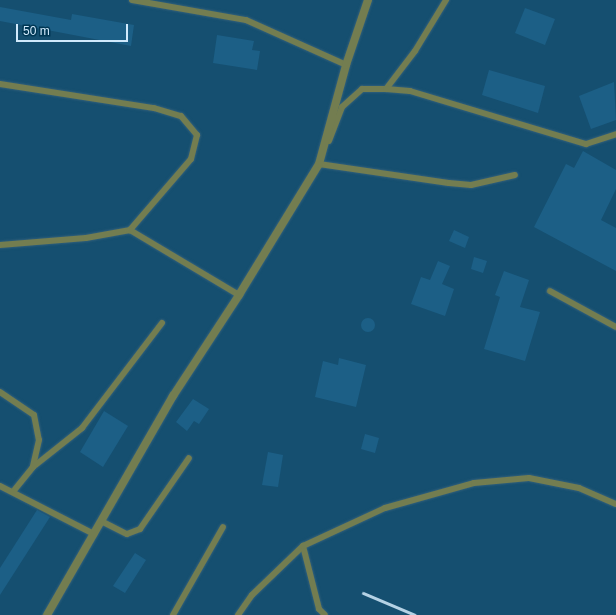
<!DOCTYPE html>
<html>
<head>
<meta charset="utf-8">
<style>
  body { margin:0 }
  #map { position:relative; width:616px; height:615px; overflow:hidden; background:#0f425f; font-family:Arial,sans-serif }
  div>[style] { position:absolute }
  .built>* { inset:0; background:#154f70 }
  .building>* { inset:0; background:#1c5f86 }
  .round { border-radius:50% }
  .roads { filter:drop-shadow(0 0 1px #32607b) drop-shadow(0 0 1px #32607b) }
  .service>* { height:6px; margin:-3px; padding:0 3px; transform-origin:3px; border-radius:3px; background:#737d50 }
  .minor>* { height:8px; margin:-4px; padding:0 4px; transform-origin:4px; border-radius:4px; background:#737d50 }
  .rail>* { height:3px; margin:-1.5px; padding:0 1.5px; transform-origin:1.5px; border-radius:1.5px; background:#b5d2e5 }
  span { translate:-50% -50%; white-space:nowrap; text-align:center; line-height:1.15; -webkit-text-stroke:3px #003754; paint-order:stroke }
  .scale { position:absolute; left:16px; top:24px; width:112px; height:18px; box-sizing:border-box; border:2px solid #d1eafc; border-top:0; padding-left:5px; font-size:12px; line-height:14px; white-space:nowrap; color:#d1eafc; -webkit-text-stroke:3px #003754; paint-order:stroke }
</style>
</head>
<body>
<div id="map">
  <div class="built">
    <div style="clip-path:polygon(0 0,616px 0,616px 615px,0 615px)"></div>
  </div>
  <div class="building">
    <div style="clip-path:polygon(0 7px,71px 20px,72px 14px,134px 25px,131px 46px,0 21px)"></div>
    <div style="clip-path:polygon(525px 8px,555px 19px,545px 45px,515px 33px)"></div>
    <div style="clip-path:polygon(217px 35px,254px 41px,252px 50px,260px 51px,257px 70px,213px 63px)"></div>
    <div style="clip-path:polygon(489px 70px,545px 86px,538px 113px,482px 95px)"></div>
    <div style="clip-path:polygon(614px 82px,616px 120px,591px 129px,579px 96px)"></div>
    <div style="clip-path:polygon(583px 151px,616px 170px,616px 189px,601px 220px,616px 228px,616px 271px,534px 227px,566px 164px,574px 168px)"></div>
    <div style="clip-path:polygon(454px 230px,469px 237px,465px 248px,449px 241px)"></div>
    <div style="clip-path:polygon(474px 257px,487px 261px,483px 273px,471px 269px)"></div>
    <div style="clip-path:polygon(438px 261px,450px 266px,442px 284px,454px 289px,445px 316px,411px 304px,421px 277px,430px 280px)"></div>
    <div style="clip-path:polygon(504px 271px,529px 280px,520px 307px,540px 312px,525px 361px,484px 349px,500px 297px,495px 295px)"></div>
    <div class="round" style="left:361px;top:318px;width:14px;height:14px"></div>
    <div style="clip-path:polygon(339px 358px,366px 365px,356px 407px,315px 397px,323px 361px,338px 365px)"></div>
    <div style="clip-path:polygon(193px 399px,209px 409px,199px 424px,194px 421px,187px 431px,176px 422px)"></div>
    <div style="clip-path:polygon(104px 411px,128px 426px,103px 467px,80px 452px)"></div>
    <div style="clip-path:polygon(365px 434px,379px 438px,375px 453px,361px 449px)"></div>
    <div style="clip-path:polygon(268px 452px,283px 455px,278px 487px,262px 485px)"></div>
    <div style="clip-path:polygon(37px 510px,50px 517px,0 595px,0 568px)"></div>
    <div style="clip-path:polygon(135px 553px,146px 560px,125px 593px,113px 586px)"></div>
  </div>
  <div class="roads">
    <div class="service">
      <div style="left:132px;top:0;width:116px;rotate:10deg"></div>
      <div style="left:246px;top:20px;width:110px;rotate:24.2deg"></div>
      <div style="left:0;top:84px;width:156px;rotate:8.9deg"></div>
      <div style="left:154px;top:108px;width:28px;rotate:17deg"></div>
      <div style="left:181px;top:116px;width:25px;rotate:50deg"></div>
      <div style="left:197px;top:135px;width:25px;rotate:104deg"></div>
      <div style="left:191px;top:159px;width:94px;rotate:130.7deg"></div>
      <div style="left:386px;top:89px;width:48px;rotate:-52.7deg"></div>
      <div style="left:415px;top:51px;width:60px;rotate:-58.7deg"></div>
      <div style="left:329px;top:141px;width:36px;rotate:-69deg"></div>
      <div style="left:342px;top:107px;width:27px;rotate:-42deg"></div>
      <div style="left:362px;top:89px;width:24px"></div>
      <div style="left:386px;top:89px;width:24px;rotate:5deg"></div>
      <div style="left:410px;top:91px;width:184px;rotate:16.8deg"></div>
      <div style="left:586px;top:144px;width:32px;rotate:-18deg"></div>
      <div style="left:320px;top:162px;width:2px;rotate:117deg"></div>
      <div style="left:319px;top:164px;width:131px;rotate:8.3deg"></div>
      <div style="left:449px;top:183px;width:22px;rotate:5deg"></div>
      <div style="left:471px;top:185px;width:45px;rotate:-12.8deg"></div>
      <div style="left:0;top:245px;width:86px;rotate:-4.7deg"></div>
      <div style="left:86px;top:238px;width:45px;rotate:-10.3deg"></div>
      <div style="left:130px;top:230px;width:127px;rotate:30.8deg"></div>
      <div style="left:550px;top:291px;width:75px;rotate:28.6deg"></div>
      <div style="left:0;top:392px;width:41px;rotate:34.1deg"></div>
      <div style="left:34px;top:415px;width:25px;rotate:79deg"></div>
      <div style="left:39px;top:440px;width:28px;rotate:103deg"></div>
      <div style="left:33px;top:467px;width:32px;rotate:129deg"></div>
      <div style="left:33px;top:467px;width:63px;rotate:-38.5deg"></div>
      <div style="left:82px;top:428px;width:132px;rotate:-52.7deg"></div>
      <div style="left:0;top:486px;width:106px;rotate:27.1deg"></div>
      <div style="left:101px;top:521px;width:29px;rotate:27deg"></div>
      <div style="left:127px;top:534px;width:14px;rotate:-21deg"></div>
      <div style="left:140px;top:529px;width:86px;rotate:-55.4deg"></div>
      <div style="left:303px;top:546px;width:65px;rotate:75.7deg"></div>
      <div style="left:319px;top:609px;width:8px;rotate:45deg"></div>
      <div style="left:173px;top:615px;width:101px;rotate:-60.4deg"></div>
      <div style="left:238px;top:615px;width:24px;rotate:-55deg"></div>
      <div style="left:252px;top:595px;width:71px;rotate:-43.9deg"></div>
      <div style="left:303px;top:546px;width:90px;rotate:-24.9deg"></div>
      <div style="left:385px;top:508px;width:92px;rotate:-15.7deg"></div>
      <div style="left:474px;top:483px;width:55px;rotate:-5.2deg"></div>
      <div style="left:529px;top:478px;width:51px;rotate:11.3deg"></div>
      <div style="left:579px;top:488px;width:40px;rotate:23.4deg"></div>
    </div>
    <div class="minor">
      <div style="left:47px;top:615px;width:253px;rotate:-60.1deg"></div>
      <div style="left:173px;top:396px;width:121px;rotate:-56.8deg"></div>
      <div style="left:239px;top:295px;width:153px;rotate:-58.6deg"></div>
      <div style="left:319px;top:164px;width:103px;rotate:-74.7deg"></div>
      <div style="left:346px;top:65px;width:69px;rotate:-71.3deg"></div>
    </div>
  </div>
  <div class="rail">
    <div style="left:363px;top:593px;width:56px;rotate:22.9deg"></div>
  </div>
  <div class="scale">50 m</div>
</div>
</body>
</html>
